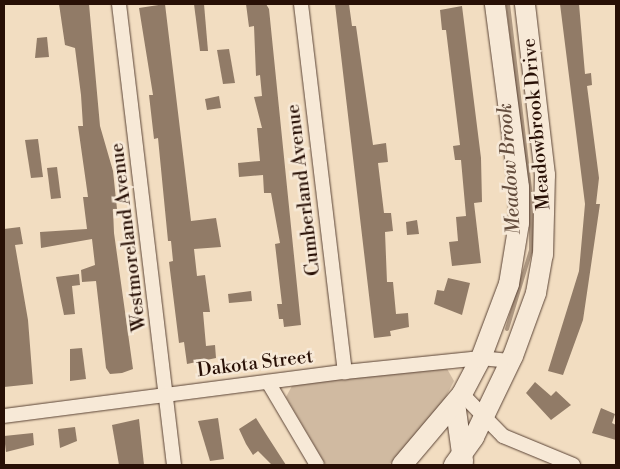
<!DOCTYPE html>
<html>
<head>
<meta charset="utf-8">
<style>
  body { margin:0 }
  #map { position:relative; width:620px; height:469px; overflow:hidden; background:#f2ddc1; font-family:"Libre Bodoni",serif }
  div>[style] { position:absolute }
  .green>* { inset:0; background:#d0baa1 }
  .stream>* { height:4px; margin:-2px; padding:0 2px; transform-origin:2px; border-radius:2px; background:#ad9781 }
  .building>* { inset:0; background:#917b67 }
  .roads { filter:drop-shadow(0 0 1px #5a4335) drop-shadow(0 0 1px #5a4335) }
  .street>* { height:14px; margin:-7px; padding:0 7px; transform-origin:7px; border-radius:7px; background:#f7e9d7 }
  .secondary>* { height:20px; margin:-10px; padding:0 10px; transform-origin:10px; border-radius:10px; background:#f7e9d7 }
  span { translate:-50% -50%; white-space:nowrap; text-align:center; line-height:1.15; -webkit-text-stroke:5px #f7e9d7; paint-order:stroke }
  .street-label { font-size:19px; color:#281006 }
  .water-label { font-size:20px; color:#644d3d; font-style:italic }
  .frame { position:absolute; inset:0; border:5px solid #281006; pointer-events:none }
</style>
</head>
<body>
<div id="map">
  <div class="green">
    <div style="clip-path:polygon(446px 367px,454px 381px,437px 414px,413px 446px,388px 465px,326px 465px,286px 397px,293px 384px)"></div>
  </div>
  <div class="stream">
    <div style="left:507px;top:329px;width:83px;rotate:-73.1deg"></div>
    <div style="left:531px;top:250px;width:53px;rotate:-90deg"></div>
    <div style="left:531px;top:197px;width:194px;rotate:-96.8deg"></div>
  </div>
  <div class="building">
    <div style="clip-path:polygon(59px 4px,89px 4px,100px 126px,113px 171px,117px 209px,113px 209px,114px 233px,133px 369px,122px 373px,110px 374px,106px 368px,96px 281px,82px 282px,81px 270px,95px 265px,92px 239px,41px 248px,40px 232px,87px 229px,83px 197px,88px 197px,78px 126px,83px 126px,81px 95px,75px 48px,65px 45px)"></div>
    <div style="clip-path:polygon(165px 4px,191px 221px,216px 218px,221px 247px,194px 249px,197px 276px,205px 275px,210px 312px,203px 312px,206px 346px,215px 345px,216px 358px,187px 364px,184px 342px,179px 343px,169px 262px,173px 261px,171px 241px,168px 241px,158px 138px,154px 139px,149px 95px,153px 95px,139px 8px)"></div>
    <div style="clip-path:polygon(194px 4px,204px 4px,208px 51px,200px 51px)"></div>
    <div style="clip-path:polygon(246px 4px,266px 4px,269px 9px,301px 325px,284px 327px,283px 319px,279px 319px,277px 304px,282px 304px,275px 244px,280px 243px,271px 193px,264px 193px,263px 175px,239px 177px,238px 163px,260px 161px,257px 128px,262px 128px,254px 97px,262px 96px,260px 75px,256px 76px,254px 26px,249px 27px)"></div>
    <div style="clip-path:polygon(335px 4px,349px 4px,352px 26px,356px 26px,373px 145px,386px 143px,388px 162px,378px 163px,384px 213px,391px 213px,393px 231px,385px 232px,387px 282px,393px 282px,396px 314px,408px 313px,409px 327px,390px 331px,391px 336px,374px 338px)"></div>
    <div style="clip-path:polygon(560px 4px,579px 4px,585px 74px,591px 73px,592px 85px,587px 86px,599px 178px,596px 204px,600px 204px,583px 320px,563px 375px,548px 371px,579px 271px,585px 204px)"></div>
    <div style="clip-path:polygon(462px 6px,481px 158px,482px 202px,474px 203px,481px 263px,452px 266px,449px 242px,458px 241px,456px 217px,466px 216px,461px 160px,455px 160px,453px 146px,460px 145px,446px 30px,442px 30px,440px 10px)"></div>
    <div style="clip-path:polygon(47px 37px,49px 57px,35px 58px,37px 38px)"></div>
    <div style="clip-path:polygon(229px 49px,235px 83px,223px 84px,217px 50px)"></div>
    <div style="clip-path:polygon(219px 96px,221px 108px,207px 110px,205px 99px)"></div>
    <div style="clip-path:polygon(38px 139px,43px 177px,31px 178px,25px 140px)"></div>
    <div style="clip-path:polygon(57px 167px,61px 198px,51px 199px,47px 168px)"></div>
    <div style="clip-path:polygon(417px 220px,419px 234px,407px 235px,406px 222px)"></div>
    <div style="clip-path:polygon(20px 227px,23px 244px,15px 245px,28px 320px,33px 384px,4px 387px,4px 229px)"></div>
    <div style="clip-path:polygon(79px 274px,80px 285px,72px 286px,75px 314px,64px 315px,56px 277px)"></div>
    <div style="clip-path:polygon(448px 278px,470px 283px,462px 315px,434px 304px,437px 290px,444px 291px)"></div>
    <div style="clip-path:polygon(251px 291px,252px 301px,229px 303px,228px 294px)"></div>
    <div style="clip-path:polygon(82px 348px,86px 379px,70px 381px,70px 349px)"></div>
    <div style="clip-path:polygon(535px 382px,551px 396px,556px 391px,571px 405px,551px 420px,526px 393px)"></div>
    <div style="clip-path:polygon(601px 408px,615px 414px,612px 423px,616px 425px,616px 440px,592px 433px)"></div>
    <div style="clip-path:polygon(218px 418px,224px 459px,210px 461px,198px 421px)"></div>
    <div style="clip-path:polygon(256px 418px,266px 434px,286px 465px,272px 465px,258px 451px,253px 455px,246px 444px,239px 429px)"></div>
    <div style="clip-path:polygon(139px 419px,144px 465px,119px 465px,112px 425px)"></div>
    <div style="clip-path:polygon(75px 427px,77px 441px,60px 448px,58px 429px)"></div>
    <div style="clip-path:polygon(33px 433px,34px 445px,6px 452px,4px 436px)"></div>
  </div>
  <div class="roads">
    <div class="street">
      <div style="left:119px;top:4px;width:464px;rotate:83.2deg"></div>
      <div style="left:301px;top:4px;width:371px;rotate:83.2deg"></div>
      <div style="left:268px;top:382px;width:96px;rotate:59.4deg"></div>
      <div style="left:462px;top:394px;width:59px;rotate:45.7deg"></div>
      <div style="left:503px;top:436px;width:76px;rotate:22.5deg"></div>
      <div style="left:4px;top:416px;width:344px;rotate:-7.4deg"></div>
      <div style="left:345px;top:372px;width:137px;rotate:-5.9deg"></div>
      <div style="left:481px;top:358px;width:30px;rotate:6deg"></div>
    </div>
    <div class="secondary">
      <div style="left:455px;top:403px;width:59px;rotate:82.1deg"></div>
      <div style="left:402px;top:465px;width:93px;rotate:-49.8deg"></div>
      <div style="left:462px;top:394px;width:41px;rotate:-62.2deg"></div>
      <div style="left:481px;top:358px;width:79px;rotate:-69.3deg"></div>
      <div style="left:509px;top:284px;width:62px;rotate:-80.7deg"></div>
      <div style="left:519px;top:223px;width:36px;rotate:-90deg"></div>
      <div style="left:519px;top:187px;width:185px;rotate:-97.5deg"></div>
      <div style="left:454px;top:465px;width:34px;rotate:-54deg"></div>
      <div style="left:474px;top:437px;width:90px;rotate:-64.3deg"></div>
      <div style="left:513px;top:356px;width:67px;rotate:-69.9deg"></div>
      <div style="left:536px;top:293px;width:39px;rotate:-80deg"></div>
      <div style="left:543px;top:255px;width:80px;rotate:-88.6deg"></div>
      <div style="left:545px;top:175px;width:172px;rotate:-96.7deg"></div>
    </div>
  </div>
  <div class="street-label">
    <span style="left:537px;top:124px;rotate:-95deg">Meadowbrook Drive</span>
    <span style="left:304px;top:190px;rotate:-97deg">Cumberland Avenue</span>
    <span style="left:129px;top:237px;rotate:-97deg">Westmoreland Avenue</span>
    <span style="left:255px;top:364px;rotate:-7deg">Dakota Street</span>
  </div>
  <div class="water-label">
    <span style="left:510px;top:169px;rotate:-94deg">Meadow Brook</span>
  </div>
  <div class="frame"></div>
</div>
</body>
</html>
